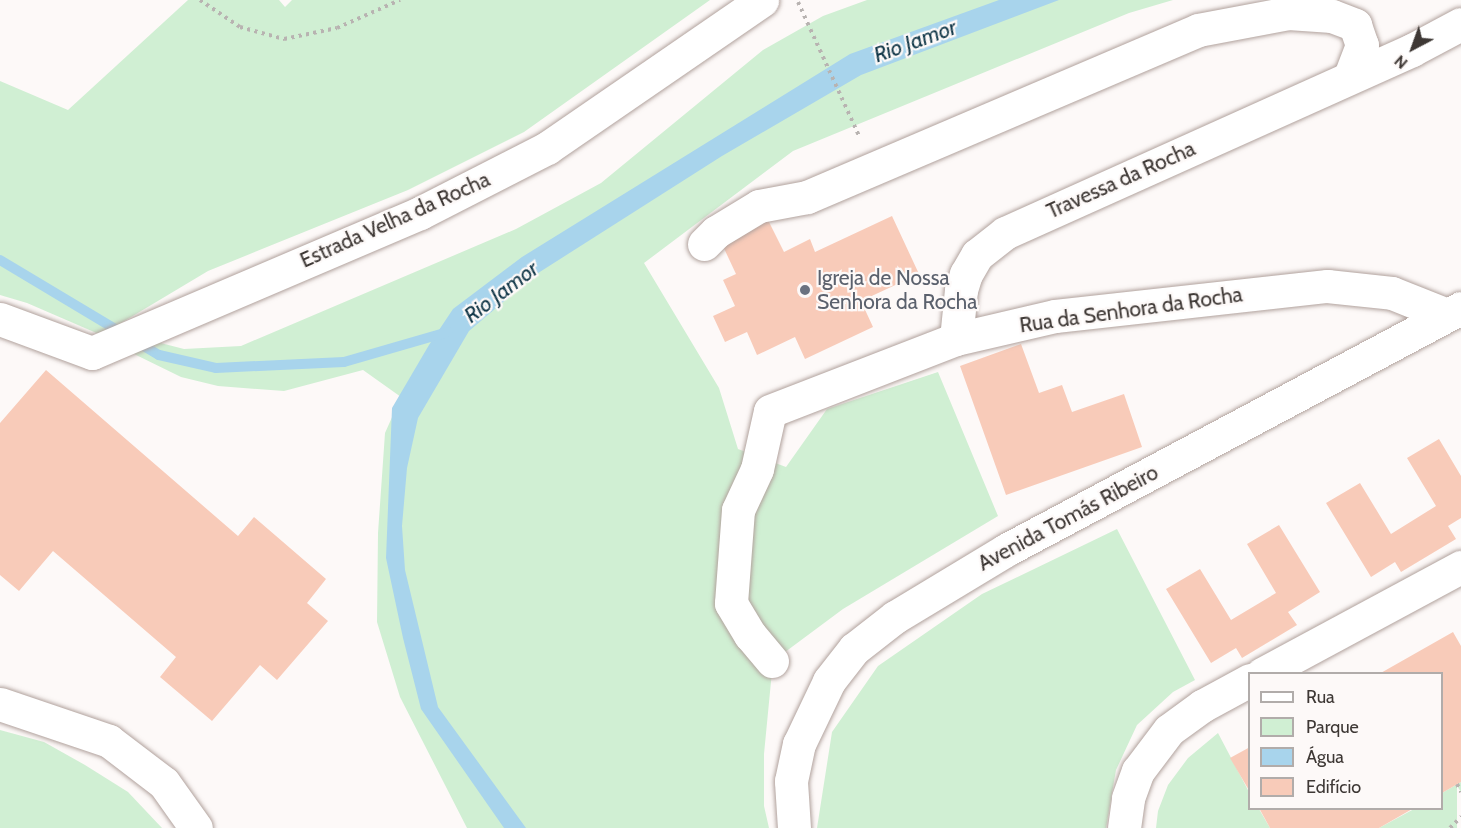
<!DOCTYPE html>
<html>
<head>
<meta charset="utf-8">
<style>
  body { margin:0 }
  #map { position:relative; width:1461px; height:828px; overflow:hidden; background:#fdf9f8; font-family:Cabin,sans-serif }
  div>[style] { position:absolute }
  .green>* { inset:0; background:#d0efd3 }
  .water>* { inset:0; background:#a8d4ec }
  .stream>* { height:10px; margin:-5px; padding:0 5px; transform-origin:5px; border-radius:5px; background:#a8d4ec }
  .building>* { inset:0; background:#f8cbb9 }
  .path>* { height:4px; margin-top:-2px; transform-origin:0; background:repeating-linear-gradient(90deg,#b8b3b1 0 3px,transparent 0 7.5px) }
  .roads { filter:drop-shadow(0 0 2px #b1a29d) drop-shadow(0 0 2px #b1a29d) }
  .street>* { height:33px; margin:-16.5px; padding:0 16.5px; transform-origin:16.5px; border-radius:16.5px; background:#fff }
  .secondary>* { height:33px; margin:-16.5px; padding:0 16.5px; transform-origin:16.5px; border-radius:16.5px; background:#fff }
  .dots>* { width:16px; height:16px; translate:-50% -50%; box-sizing:border-box; border:3px solid #fdf9f8; border-radius:50% }
  span { translate:-50% -50%; white-space:nowrap; text-align:center; line-height:1.15; -webkit-text-stroke:4.5px #fdf9f8; paint-order:stroke }
  .street-label { font-size:21px; color:#3e3835 }
  .worship-label { font-size:21px; color:#5b616d }
  .left { translate:0 -50%; text-align:left }
  .water-label { font-size:22px; color:#123849; font-style:italic }
  .legend { position:absolute; left:1248px; top:672px; width:195px; height:138px; box-sizing:border-box; background:#fdf9f8; border:2px solid #b1acaa; margin:0; padding:8px 10px; list-style:none; font-size:18px; color:#3e3835 }
  .legend li { display:flex; align-items:center; gap:12px; height:30px }
  .legend b { width:30px; border:2px solid #b1acaa }
  .north { position:absolute; left:1383px; top:18px; width:60px; height:60px; -webkit-text-stroke:4px #fdf9f8; paint-order:stroke; rotate:221deg; font-size:16px; font-weight:700; line-height:24px; text-align:center; color:#3e3835 }
  .north::after { content:''; display:block; margin:auto; width:21px; height:27px; background:#3e3835; clip-path:polygon(50% 0,100% 100%,50% 72%,0 100%) }
</style>
</head>
<body>
<div id="map">
  <div class="green">
    <div style="clip-path:polygon(188px 0,279px 0,285px 7px,292px 0,710px 0,524px 132px,408px 190px,208px 271px,101px 335px,27px 303px,0 295px,0 81px,68px 110px)"></div>
    <div style="clip-path:polygon(867px 0,1173px 0,1129px 13px,793px 151px,644px 263px,719px 388px,738px 449px,786px 467px,827px 409px,938px 372px,998px 516px,843px 609px,773px 661px,764px 754px,764px 806px,769px 828px,467px 828px,400px 697px,377px 622px,378px 533px,385px 433px,401px 397px,363px 370px,284px 391px,218px 386px,181px 377px,132px 353px,149px 340px,184px 349px,241px 346px,516px 229px,601px 183px,763px 50px,823px 16px)"></div>
    <div style="clip-path:polygon(1117px 529px,1195px 680px,1173px 692px,1137px 725px,1116px 770px,1106px 828px,817px 828px,832px 732px,878px 666px,982px 594px)"></div>
    <div style="clip-path:polygon(0 730px,44px 742px,85px 765px,128px 792px,162px 828px,0 828px)"></div>
    <div style="clip-path:polygon(1218px 733px,1249px 792px,1250px 808px,1259px 809px,1270px 828px,1156px 828px,1158px 811px,1168px 785px,1188px 758px)"></div>
    <div style="clip-path:polygon(1461px 782px,1461px 792px,1457px 786px,1457px 828px,1379px 828px,1414px 809px,1442px 808px,1442px 793px)"></div>
  </div>
  <div class="water">
    <div style="clip-path:polygon(999px 0,1059px 0,861px 75px,722px 156px,535px 275px,469px 331px,418px 418px,407px 468px,402px 526px,405px 570px,438px 707px,526px 828px,504px 828px,421px 709px,403px 638px,386px 558px,392px 408px,429px 345px,453px 309px,522px 257px,850px 54px)"></div>
  </div>
  <div class="stream">
    <div style="left:0;top:260px;width:185px;rotate:30.9deg"></div>
    <div style="left:159px;top:355px;width:58px;rotate:12.8deg"></div>
    <div style="left:216px;top:368px;width:128px;rotate:-2.7deg"></div>
    <div style="left:344px;top:362px;width:108px;rotate:-16.1deg"></div>
  </div>
  <div class="building">
    <div style="clip-path:polygon(892px 216px,919px 274px,861px 301px,873px 327px,805px 359px,795px 337px,757px 355px,747px 332px,725px 342px,713px 316px,735px 306px,723px 280px,736px 274px,721px 242px,768px 220px,784px 252px,810px 239px,815px 252px)"></div>
    <div style="clip-path:polygon(1021px 344px,1039px 393px,1062px 385px,1072px 412px,1124px 394px,1142px 447px,1006px 495px,960px 366px)"></div>
    <div style="clip-path:polygon(46px 370px,238px 536px,254px 517px,326px 579px,307px 603px,328px 621px,277px 680px,260px 665px,212px 721px,160px 677px,176px 657px,53px 551px,19px 591px,0 575px,0 423px)"></div>
    <div style="clip-path:polygon(1439px 439px,1461px 476px,1461px 518px,1448px 526px,1456px 539px,1401px 572px,1395px 562px,1371px 577px,1326px 503px,1360px 483px,1391px 534px,1436px 506px,1407px 458px)"></div>
    <div style="clip-path:polygon(1279px 525px,1320px 592px,1288px 612px,1297px 625px,1242px 658px,1236px 648px,1211px 663px,1166px 589px,1200px 569px,1231px 620px,1276px 593px,1247px 544px)"></div>
    <div style="clip-path:polygon(1453px 632px,1461px 646px,1461px 782px,1442px 793px,1442px 674px,1379px 674px)"></div>
    <div style="clip-path:polygon(1250px 747px,1250px 792px,1230px 758px)"></div>
    <div style="clip-path:polygon(1259px 808px,1414px 808px,1379px 828px,1270px 828px)"></div>
  </div>
  <div class="path">
    <div style="left:200px;top:0;width:48px;rotate:34deg"></div>
    <div style="left:240px;top:27px;width:46px;rotate:15.3deg"></div>
    <div style="left:284px;top:39px;width:54px;rotate:-11.7deg"></div>
    <div style="left:337px;top:28px;width:69px;rotate:-24deg"></div>
    <div style="left:798px;top:2px;width:147px;rotate:65.5deg"></div>
    <div style="left:1457px;top:784px;width:9px;rotate:63deg"></div>
    <div style="left:1450px;top:828px;width:16px;rotate:-45deg"></div>
  </div>
  <div class="roads">
    <div class="street">
      <div style="left:704px;top:244px;width:17px;rotate:-45deg"></div>
      <div style="left:716px;top:232px;width:50px;rotate:-31.2deg"></div>
      <div style="left:759px;top:206px;width:49px;rotate:-10.6deg"></div>
      <div style="left:807px;top:197px;width:425px;rotate:-23.1deg"></div>
      <div style="left:1198px;top:30px;width:92px;rotate:-10.7deg"></div>
      <div style="left:1288px;top:13px;width:44px;rotate:3.9deg"></div>
      <div style="left:1332px;top:16px;width:25px;rotate:21deg"></div>
      <div style="left:1355px;top:25px;width:21px;rotate:71deg"></div>
      <div style="left:1362px;top:45px;width:34px;rotate:111deg"></div>
      <div style="left:0;top:319px;width:98px;rotate:20.3deg"></div>
      <div style="left:92px;top:353px;width:357px;rotate:-23.1deg"></div>
      <div style="left:420px;top:213px;width:143px;rotate:-27.1deg"></div>
      <div style="left:547px;top:148px;width:261px;rotate:-34.5deg"></div>
      <div style="left:956px;top:339px;width:49px;rotate:-84.2deg"></div>
      <div style="left:961px;top:290px;width:17px;rotate:-73deg"></div>
      <div style="left:966px;top:274px;width:22px;rotate:-60deg"></div>
      <div style="left:977px;top:255px;width:36px;rotate:-38deg"></div>
      <div style="left:1005px;top:233px;width:446px;rotate:-24.2deg"></div>
      <div style="left:1412px;top:50px;width:55px;rotate:-28deg"></div>
      <div style="left:772px;top:661px;width:34px;rotate:-130deg"></div>
      <div style="left:750px;top:635px;width:37px;rotate:-121deg"></div>
      <div style="left:731px;top:603px;width:93px;rotate:-85.7deg"></div>
      <div style="left:738px;top:510px;width:45px;rotate:-65.1deg"></div>
      <div style="left:757px;top:469px;width:59px;rotate:-77.4deg"></div>
      <div style="left:770px;top:411px;width:199px;rotate:-21.2deg"></div>
      <div style="left:956px;top:339px;width:102px;rotate:-13.1deg"></div>
      <div style="left:1055px;top:316px;width:274px;rotate:-6.3deg"></div>
      <div style="left:1327px;top:286px;width:65px;rotate:6.1deg"></div>
      <div style="left:1392px;top:293px;width:59px;rotate:21.8deg"></div>
      <div style="left:1262px;top:674px;width:226px;rotate:-28.3deg"></div>
      <div style="left:1124px;top:828px;width:30px;rotate:-82deg"></div>
      <div style="left:1128px;top:798px;width:29px;rotate:-70deg"></div>
      <div style="left:1138px;top:771px;width:51px;rotate:-52.9deg"></div>
      <div style="left:1169px;top:730px;width:41px;rotate:-36deg"></div>
      <div style="left:1202px;top:706px;width:55px;rotate:-28.4deg"></div>
    </div>
    <div class="secondary">
      <div style="left:0;top:704px;width:115px;rotate:18.7deg"></div>
      <div style="left:109px;top:741px;width:69px;rotate:37.4deg"></div>
      <div style="left:164px;top:783px;width:55px;rotate:54.6deg"></div>
      <div style="left:794px;top:828px;width:47px;rotate:-93.7deg"></div>
      <div style="left:791px;top:781px;width:38px;rotate:-78deg"></div>
      <div style="left:799px;top:744px;width:70px;rotate:-64.5deg"></div>
      <div style="left:829px;top:681px;width:41px;rotate:-52deg"></div>
      <div style="left:854px;top:649px;width:52px;rotate:-38deg"></div>
      <div style="left:895px;top:617px;width:130px;rotate:-31.1deg"></div>
      <div style="left:1006px;top:550px;width:515px;rotate:-28.01deg"></div>
    </div>
  </div>
  <div class="dots">
    <div style="left:805px;top:290px;background:#6b7280"></div>
  </div>
  <div class="street-label">
    <span style="left:1121px;top:180px;rotate:-24deg">Travessa da Rocha</span>
    <span style="left:395px;top:220px;rotate:-24deg">Estrada Velha da Rocha</span>
    <span style="left:1131px;top:310px;rotate:-8deg">Rua da Senhora da Rocha</span>
    <span style="left:1068px;top:518px;rotate:-28deg">Avenida Tomás Ribeiro</span>
  </div>
  <div class="worship-label">
    <span class="left" style="left:817px;top:290px">Igreja de Nossa<br>Senhora da Rocha</span>
  </div>
  <div class="water-label">
    <span style="left:915px;top:41px;rotate:-20deg">Rio Jamor</span>
    <span style="left:501px;top:292px;rotate:-37deg">Rio Jamor</span>
  </div>
  <ul class="legend">
  <li><b style="height:8px;background:#fff"></b>Rua</li>
  <li><b style="height:16px;background:#d0efd3"></b>Parque</li>
  <li><b style="height:16px;background:#a8d4ec"></b>Água</li>
  <li><b style="height:16px;background:#f8cbb9"></b>Edifício</li>
  </ul>
  <div class="north">N</div>
</div>
</body>
</html>
